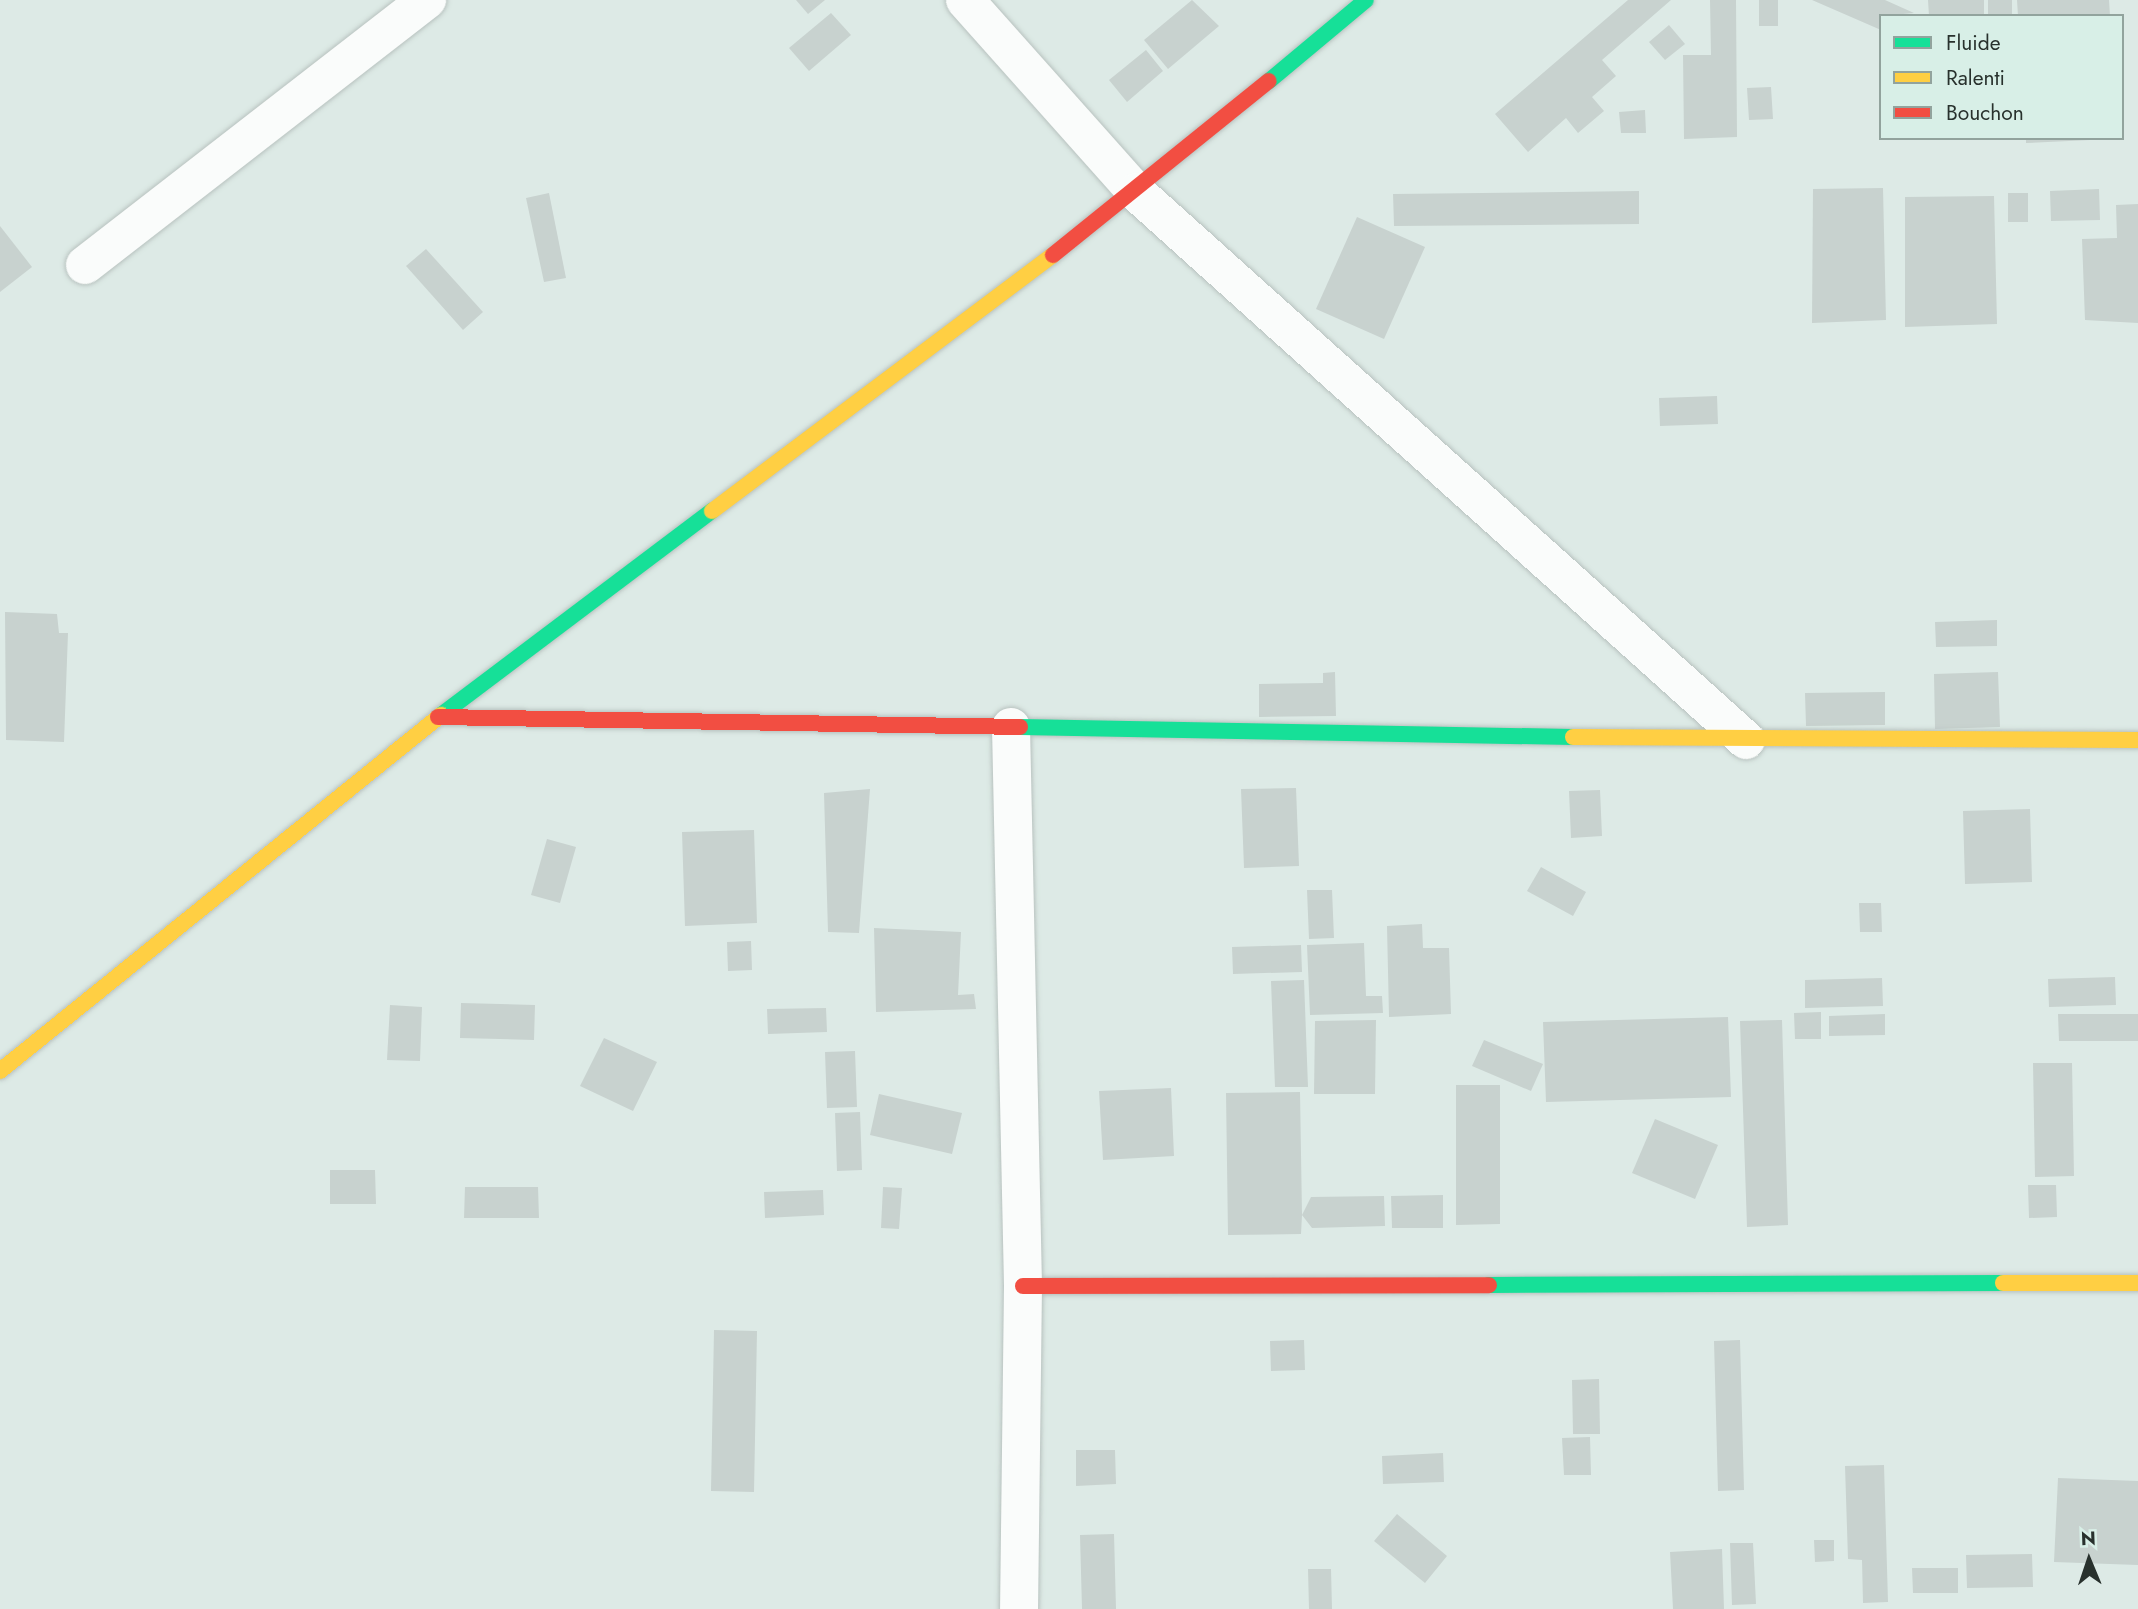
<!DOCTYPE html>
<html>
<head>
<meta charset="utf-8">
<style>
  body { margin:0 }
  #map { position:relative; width:2138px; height:1609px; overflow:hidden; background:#ddeae6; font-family:Jost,sans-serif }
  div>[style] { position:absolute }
  .building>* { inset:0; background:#c8d2cf }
  .roads { filter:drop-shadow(0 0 2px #b8c2bf) drop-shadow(0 0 2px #b8c2bf) }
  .street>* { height:38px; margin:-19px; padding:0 19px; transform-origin:19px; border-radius:19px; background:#fafcfb }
  .fast>* { height:16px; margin:-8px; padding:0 8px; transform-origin:8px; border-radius:8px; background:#16e098 }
  .slow>* { height:16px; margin:-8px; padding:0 8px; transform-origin:8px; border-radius:8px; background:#ffcf43 }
  .jam>* { height:16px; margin:-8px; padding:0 8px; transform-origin:8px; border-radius:8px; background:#f24e42 }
  span { translate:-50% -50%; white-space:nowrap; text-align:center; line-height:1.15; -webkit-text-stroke:6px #d8efe7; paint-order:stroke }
  .legend { position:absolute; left:1879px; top:14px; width:245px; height:126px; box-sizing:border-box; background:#d8efe7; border:2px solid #92a39d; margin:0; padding:9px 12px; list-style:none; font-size:21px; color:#28312d }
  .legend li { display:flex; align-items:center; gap:14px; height:35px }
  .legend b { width:35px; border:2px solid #92a39d }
  .north { position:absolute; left:2054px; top:1525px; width:70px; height:70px; -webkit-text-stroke:5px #d8efe7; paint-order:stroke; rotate:358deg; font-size:19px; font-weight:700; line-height:28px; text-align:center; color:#28312d }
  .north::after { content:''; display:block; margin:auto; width:24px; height:32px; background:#28312d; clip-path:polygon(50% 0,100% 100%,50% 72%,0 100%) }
</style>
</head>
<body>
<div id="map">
  <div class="building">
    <div style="clip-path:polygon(796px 0,825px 0,808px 14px)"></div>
    <div style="clip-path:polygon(1192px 0,1219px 26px,1168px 69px,1144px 40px)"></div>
    <div style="clip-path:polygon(1628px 0,1671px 0,1602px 60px,1616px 76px,1592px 97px,1604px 111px,1578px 133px,1566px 118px,1528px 152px,1495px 114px)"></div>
    <div style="clip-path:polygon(1710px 0,1736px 0,1737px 137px,1684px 139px,1683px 55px,1711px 55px)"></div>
    <div style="clip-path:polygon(1759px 0,1778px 0,1778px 26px,1759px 26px)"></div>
    <div style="clip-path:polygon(1812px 0,1885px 0,1914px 13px,1881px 16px,1881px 30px)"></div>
    <div style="clip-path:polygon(1928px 0,1984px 0,1984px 16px,1929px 16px)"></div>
    <div style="clip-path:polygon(1988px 0,2012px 0,2012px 16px,1988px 16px)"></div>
    <div style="clip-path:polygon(2017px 0,2109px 0,2110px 16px,2018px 16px)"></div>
    <div style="clip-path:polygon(831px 13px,851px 35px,809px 71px,789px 48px)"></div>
    <div style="clip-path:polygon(1669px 25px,1685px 44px,1665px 60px,1649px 42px)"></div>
    <div style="clip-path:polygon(1146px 50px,1163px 71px,1127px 102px,1109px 80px)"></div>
    <div style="clip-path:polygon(1771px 87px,1773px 119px,1749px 120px,1747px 88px)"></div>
    <div style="clip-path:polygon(1645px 110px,1646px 133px,1621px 133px,1619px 112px)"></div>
    <div style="clip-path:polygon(2026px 138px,2090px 138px,2090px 140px,2026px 143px)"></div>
    <div style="clip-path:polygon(1883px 188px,1886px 320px,1812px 323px,1813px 189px)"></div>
    <div style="clip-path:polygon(2099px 189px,2100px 220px,2051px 221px,2050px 191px)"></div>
    <div style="clip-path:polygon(1639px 191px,1639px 224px,1394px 226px,1393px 194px)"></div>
    <div style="clip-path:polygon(549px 193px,566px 278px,544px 282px,526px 198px)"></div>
    <div style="clip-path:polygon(2008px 193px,2028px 193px,2028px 222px,2008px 222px)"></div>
    <div style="clip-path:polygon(1994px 196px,1997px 324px,1905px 327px,1905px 197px)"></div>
    <div style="clip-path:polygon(2138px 204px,2138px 323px,2085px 320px,2082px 239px,2117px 238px,2116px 205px)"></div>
    <div style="clip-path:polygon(1357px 217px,1425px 247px,1384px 339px,1316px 309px)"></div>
    <div style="clip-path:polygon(0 226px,32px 267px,0 292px)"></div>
    <div style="clip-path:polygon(426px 249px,483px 312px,463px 330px,406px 266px)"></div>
    <div style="clip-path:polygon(1717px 396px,1718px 424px,1660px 426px,1659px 398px)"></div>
    <div style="clip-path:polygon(5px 612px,57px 614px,59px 633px,68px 633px,64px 742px,6px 740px)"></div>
    <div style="clip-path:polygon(1997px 620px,1997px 646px,1936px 647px,1935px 622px)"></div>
    <div style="clip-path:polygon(1335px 672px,1336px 716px,1259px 717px,1259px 684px,1323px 683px,1323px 673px)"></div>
    <div style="clip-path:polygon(1998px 672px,2000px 727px,1935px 729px,1934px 674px)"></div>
    <div style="clip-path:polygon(1885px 692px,1885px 725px,1806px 726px,1805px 693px)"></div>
    <div style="clip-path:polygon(1296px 788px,1299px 866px,1244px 868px,1241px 789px)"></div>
    <div style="clip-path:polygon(870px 789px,859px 933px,828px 932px,824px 793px)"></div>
    <div style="clip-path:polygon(1600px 790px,1602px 836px,1571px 838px,1569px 791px)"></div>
    <div style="clip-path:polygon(2030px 809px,2032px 882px,1965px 884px,1963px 811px)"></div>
    <div style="clip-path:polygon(754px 830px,757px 923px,685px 926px,682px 832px)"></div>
    <div style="clip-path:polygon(547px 839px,576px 847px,560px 903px,531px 895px)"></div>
    <div style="clip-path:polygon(1541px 867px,1586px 892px,1573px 916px,1527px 891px)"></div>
    <div style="clip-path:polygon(1307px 890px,1332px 890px,1334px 938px,1309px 939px)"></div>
    <div style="clip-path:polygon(1859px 903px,1881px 903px,1882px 932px,1860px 932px)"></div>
    <div style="clip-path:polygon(1422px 924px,1423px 948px,1449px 948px,1451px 1014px,1389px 1017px,1387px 926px)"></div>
    <div style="clip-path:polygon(874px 928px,961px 932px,958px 995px,974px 994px,976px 1009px,876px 1012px)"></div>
    <div style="clip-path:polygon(751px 941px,752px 970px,728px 971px,727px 942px)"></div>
    <div style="clip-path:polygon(1364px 943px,1366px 996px,1382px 996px,1383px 1013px,1310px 1015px,1307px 945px)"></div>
    <div style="clip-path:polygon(1301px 945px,1302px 972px,1233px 974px,1232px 947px)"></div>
    <div style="clip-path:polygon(2115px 977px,2116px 1005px,2049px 1007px,2048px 979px)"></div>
    <div style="clip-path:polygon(1882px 978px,1883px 1006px,1805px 1008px,1805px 980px)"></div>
    <div style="clip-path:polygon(1304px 980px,1308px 1087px,1275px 1087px,1271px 981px)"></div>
    <div style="clip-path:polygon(461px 1003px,535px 1005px,534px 1040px,460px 1038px)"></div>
    <div style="clip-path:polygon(390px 1005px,422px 1007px,420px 1061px,387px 1060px)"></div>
    <div style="clip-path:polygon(826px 1008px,827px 1032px,768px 1034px,767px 1009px)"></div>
    <div style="clip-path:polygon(1821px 1012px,1821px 1039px,1795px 1039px,1794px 1013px)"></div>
    <div style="clip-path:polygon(1885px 1014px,1885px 1035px,1829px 1036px,1829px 1016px)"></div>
    <div style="clip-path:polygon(2058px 1014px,2138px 1014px,2138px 1041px,2059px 1041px)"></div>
    <div style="clip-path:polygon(1728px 1017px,1731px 1097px,1546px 1102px,1543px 1022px)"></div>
    <div style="clip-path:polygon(1376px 1020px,1375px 1094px,1314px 1094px,1315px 1021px)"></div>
    <div style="clip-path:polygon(1782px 1020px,1788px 1225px,1747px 1227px,1740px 1021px)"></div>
    <div style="clip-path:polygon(604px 1038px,657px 1062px,633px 1111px,580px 1086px)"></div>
    <div style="clip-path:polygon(1484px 1040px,1543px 1064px,1531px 1091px,1472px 1066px)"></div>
    <div style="clip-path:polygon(855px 1051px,857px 1107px,827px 1108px,825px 1052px)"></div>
    <div style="clip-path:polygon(2033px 1063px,2072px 1063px,2074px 1176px,2035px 1177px)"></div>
    <div style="clip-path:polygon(1456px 1085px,1500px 1085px,1500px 1224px,1456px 1225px)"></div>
    <div style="clip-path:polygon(1171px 1088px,1174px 1156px,1103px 1160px,1099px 1091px)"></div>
    <div style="clip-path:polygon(1300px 1092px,1302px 1215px,1311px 1197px,1384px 1196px,1385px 1226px,1312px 1228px,1302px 1215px,1301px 1234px,1228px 1235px,1226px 1093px)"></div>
    <div style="clip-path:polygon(879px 1094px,962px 1113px,952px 1154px,870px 1135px)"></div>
    <div style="clip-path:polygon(860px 1112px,862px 1170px,837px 1171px,835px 1113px)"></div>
    <div style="clip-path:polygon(1655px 1119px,1718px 1145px,1695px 1199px,1632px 1173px)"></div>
    <div style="clip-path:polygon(330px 1170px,375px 1170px,376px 1204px,330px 1204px)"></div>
    <div style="clip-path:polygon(2028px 1185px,2056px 1185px,2057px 1217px,2029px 1218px)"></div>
    <div style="clip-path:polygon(465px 1187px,538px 1187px,539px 1218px,464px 1218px)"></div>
    <div style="clip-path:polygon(883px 1187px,902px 1188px,899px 1229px,881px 1228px)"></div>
    <div style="clip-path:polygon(823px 1190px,824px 1215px,765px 1218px,764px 1192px)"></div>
    <div style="clip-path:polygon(1443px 1195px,1443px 1228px,1392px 1228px,1391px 1196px)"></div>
    <div style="clip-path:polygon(714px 1330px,757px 1331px,754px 1492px,711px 1491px)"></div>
    <div style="clip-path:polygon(1304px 1340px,1305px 1370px,1271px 1371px,1270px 1341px)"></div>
    <div style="clip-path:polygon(1740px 1340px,1744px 1490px,1718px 1491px,1714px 1341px)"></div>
    <div style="clip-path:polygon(1599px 1379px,1600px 1434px,1573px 1434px,1572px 1380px)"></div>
    <div style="clip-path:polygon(1590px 1437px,1591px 1475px,1564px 1475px,1562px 1438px)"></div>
    <div style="clip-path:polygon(1076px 1450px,1115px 1450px,1116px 1484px,1076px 1486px)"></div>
    <div style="clip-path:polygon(1443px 1453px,1444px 1482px,1383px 1484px,1382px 1456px)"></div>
    <div style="clip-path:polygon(1884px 1465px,1888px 1602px,1863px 1603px,1862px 1560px,1848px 1559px,1845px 1466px)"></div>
    <div style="clip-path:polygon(2058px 1478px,2138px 1481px,2138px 1565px,2054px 1562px)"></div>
    <div style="clip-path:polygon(1397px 1514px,1447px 1556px,1425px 1583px,1374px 1541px)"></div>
    <div style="clip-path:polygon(1114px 1534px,1116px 1609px,1082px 1609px,1080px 1535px)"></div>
    <div style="clip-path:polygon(1814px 1540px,1834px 1540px,1834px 1561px,1815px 1562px)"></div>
    <div style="clip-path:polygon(1730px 1543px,1753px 1543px,1756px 1604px,1732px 1605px)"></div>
    <div style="clip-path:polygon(1722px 1549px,1724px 1609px,1673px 1609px,1670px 1552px)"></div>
    <div style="clip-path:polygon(2032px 1554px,2033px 1587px,1967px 1588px,1966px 1555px)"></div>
    <div style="clip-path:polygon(1912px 1568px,1958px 1568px,1958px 1593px,1913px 1593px)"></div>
    <div style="clip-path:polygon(1308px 1569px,1331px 1569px,1332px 1609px,1309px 1609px)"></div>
  </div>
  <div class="roads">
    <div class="street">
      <div style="left:965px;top:0;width:257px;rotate:48.3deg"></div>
      <div style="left:1136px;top:192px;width:820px;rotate:41.94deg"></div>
      <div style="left:85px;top:265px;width:433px;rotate:-37.8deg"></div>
      <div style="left:1011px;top:727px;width:559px;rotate:88.77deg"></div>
      <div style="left:1023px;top:1286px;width:323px;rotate:90.7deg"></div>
    </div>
    <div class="fast">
      <div style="left:1269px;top:81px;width:126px;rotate:-39.9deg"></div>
      <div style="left:441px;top:715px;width:339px;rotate:-37deg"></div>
      <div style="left:1020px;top:727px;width:553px;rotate:1.04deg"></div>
      <div style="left:1489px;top:1285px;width:514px;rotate:-0.22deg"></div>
    </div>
    <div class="slow">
      <div style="left:712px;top:511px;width:426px;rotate:-36.9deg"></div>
      <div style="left:1573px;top:737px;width:565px;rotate:0.3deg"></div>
      <div style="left:0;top:1071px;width:567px;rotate:-38.91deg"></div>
      <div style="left:2003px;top:1283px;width:135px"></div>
    </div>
    <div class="jam">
      <div style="left:1053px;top:255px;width:277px;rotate:-38.9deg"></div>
      <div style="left:438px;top:717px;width:582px;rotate:0.98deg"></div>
      <div style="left:1023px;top:1286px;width:466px;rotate:-0.1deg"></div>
    </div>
  </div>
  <ul class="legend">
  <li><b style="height:9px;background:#16e098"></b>Fluide</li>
  <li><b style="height:9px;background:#ffcf43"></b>Ralenti</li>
  <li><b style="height:9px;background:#f24e42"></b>Bouchon</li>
  </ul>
  <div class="north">N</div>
</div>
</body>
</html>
